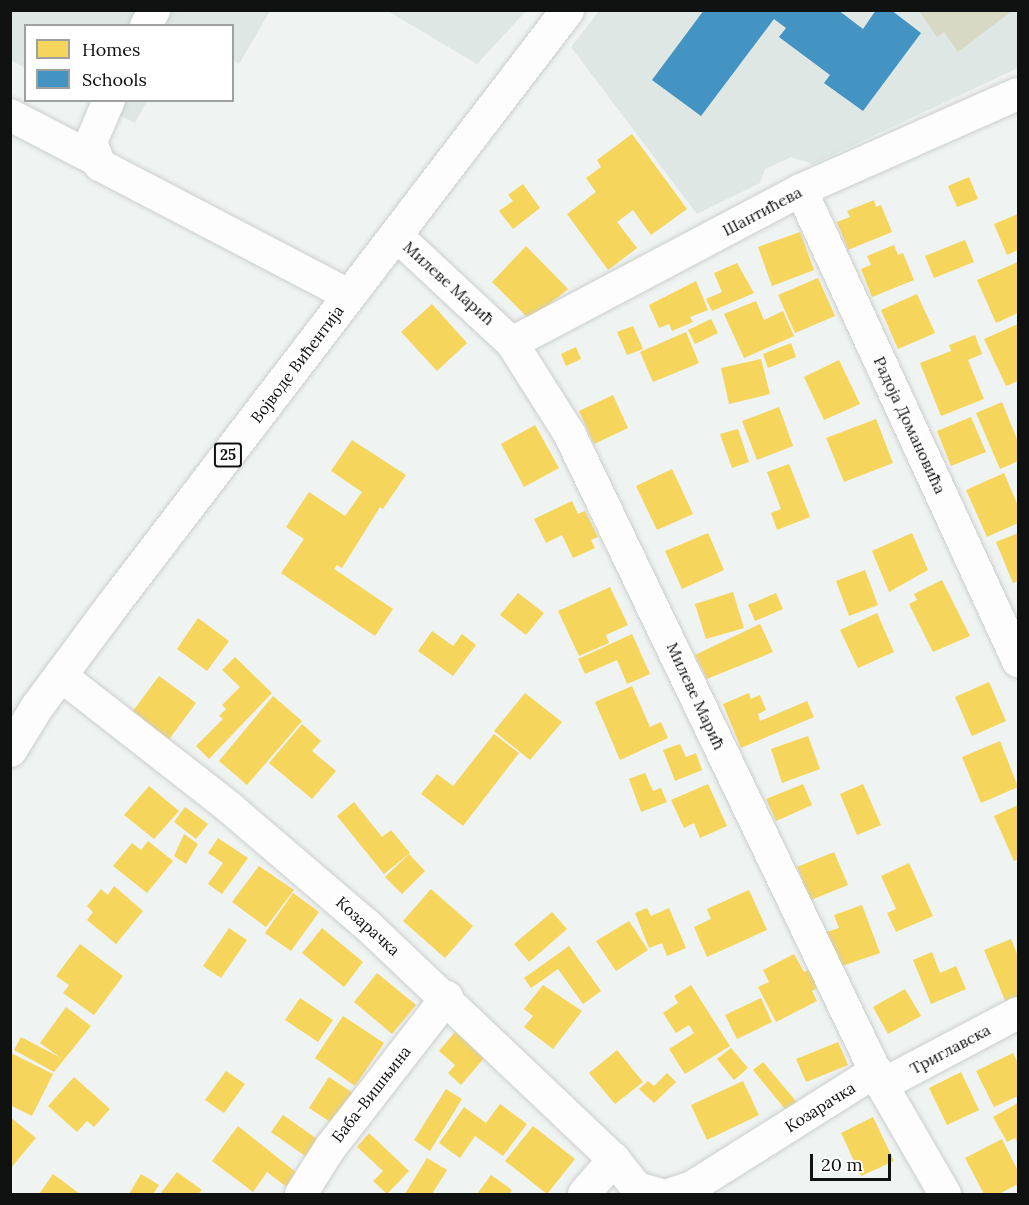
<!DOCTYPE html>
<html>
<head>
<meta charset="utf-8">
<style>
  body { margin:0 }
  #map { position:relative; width:1029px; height:1205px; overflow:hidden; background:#eff3f1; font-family:Lora,serif }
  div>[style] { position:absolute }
  .built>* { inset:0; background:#dee7e3 }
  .green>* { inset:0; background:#d8d9c5 }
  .homes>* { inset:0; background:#f6d55c }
  .schools>* { inset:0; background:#4393c3 }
  .roads { filter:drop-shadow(0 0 2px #cbcecd) drop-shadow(0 0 2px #cbcecd) }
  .minor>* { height:32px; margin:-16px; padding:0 16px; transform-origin:16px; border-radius:16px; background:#fdfdfd }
  .major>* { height:33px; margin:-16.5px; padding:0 16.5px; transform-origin:16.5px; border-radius:16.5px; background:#fdfdfd }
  span { translate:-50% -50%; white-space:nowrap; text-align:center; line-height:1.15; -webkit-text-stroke:6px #fff; paint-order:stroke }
  .shield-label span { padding:2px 4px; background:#fff; border:2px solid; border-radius:4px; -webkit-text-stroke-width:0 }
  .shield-label { font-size:15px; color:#101211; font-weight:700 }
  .street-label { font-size:16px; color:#101211 }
  .frame { position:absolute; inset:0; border:12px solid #101211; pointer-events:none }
  .legend { position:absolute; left:24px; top:24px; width:210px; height:78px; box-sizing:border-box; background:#fff; border:2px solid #9fa0a0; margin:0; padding:8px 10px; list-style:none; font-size:18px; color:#101211 }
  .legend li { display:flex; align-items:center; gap:12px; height:30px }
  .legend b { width:30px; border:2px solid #9fa0a0 }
  .scale { position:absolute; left:810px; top:1154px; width:81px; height:27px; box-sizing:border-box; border:3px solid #101211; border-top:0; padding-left:8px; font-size:18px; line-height:21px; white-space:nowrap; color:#101211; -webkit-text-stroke:4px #fff; paint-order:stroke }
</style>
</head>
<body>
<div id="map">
  <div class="built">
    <div style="clip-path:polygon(10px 11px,270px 11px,239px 64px,233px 60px,232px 26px,26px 26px,25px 68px,11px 60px)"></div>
    <div style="clip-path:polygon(388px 11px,526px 11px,477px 64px)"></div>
    <div style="clip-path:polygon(599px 11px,1018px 11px,1018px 68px,813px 164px,791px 157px,765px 169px,760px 183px,697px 214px,571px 47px)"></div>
    <div style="clip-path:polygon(90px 101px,147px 101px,135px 123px)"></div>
  </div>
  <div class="green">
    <div style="clip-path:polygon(919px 11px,1012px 11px,958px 52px,944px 32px,937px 37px)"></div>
  </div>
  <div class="homes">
    <div style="clip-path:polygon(632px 134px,687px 209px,651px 235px,633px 210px,617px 222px,637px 248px,608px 270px,567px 214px,596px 192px,586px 178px,601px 167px,597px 160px)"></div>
    <div style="clip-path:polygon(969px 177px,978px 199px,957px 207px,948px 186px)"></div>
    <div style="clip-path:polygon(523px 184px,540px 208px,513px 229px,499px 211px,513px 201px,508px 195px)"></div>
    <div style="clip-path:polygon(874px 200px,876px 207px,881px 205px,892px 232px,848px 250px,837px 222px,850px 217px,847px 211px)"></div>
    <div style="clip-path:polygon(1018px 214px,1018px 250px,1007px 255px,994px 224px)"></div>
    <div style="clip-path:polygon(800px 232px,814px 270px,772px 286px,758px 247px)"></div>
    <div style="clip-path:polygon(965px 240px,974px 262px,934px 278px,925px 256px)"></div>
    <div style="clip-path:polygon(894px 245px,898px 255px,903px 253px,914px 280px,872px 297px,861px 269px,871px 265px,867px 256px)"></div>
    <div style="clip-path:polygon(526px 246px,568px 289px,530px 320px,492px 282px)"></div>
    <div style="clip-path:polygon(1018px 262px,1018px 313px,996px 323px,977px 280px)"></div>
    <div style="clip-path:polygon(737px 263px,754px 293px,712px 311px,706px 299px,722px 292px,714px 273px)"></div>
    <div style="clip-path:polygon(818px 278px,835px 316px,795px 333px,778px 295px)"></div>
    <div style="clip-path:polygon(696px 281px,708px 310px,690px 317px,693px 322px,672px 331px,669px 324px,659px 328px,649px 305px)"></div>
    <div style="clip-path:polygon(917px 294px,935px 333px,898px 349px,881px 310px)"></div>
    <div style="clip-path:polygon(756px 301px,764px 320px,783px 311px,794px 336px,744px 358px,724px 314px)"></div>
    <div style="clip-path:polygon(432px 304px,467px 343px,437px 371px,401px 332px)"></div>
    <div style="clip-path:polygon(711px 319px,718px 333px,695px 344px,688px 330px)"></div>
    <div style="clip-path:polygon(1018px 324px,1018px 381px,1006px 386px,984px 339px)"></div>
    <div style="clip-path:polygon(633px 326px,643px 349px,627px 355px,617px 332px)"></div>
    <div style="clip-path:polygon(686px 332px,699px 363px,653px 382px,640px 352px)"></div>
    <div style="clip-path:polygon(975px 335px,982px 354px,968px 360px,984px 399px,941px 416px,920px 363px,951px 351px,949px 345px)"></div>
    <div style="clip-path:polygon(791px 343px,796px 357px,768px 368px,763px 354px)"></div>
    <div style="clip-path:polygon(576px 347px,581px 359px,566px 366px,561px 354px)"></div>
    <div style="clip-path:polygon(761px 359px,770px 394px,729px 404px,721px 368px)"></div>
    <div style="clip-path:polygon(839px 360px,860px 404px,824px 420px,804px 377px)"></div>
    <div style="clip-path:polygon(613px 395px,628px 428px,594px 444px,579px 411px)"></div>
    <div style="clip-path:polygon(1002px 402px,1018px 442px,1018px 461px,1000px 469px,976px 413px)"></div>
    <div style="clip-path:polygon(779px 407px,793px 446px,757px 460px,742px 421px)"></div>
    <div style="clip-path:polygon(971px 417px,986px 452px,951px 466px,937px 431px)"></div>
    <div style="clip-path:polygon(876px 419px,893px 463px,844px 482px,826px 438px)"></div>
    <div style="clip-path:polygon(535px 425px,559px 468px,524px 487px,501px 444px)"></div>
    <div style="clip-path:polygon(738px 429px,749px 462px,732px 468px,720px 434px)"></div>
    <div style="clip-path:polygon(352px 440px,406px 475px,383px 509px,380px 507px,342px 568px,337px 565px,334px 569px,393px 609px,375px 636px,281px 573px,304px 539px,286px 527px,309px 492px,345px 516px,362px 492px,331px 471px)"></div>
    <div style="clip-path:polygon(789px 464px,810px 517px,777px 530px,771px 513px,781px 509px,767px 472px)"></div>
    <div style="clip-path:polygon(672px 469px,693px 514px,657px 530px,636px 486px)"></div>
    <div style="clip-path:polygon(1004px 473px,1018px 506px,1018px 523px,987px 537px,966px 490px)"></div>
    <div style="clip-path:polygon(572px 501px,578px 514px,585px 511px,598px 537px,591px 540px,595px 548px,573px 558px,562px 535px,546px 543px,534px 519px)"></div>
    <div style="clip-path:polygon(708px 533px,724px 570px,682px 589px,665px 551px)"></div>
    <div style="clip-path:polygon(912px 533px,928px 570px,889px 592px,872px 551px)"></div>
    <div style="clip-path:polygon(1018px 533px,1018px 581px,1013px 583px,996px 542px)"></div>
    <div style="clip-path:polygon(865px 570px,878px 605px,849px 616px,836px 581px)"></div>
    <div style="clip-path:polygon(942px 580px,970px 636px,933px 652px,909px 604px,917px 600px,914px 594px)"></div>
    <div style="clip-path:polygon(610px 587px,628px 625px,606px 635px,609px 643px,579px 656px,558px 611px)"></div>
    <div style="clip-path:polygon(733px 592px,744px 628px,706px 639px,695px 604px)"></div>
    <div style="clip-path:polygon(518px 593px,544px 613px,526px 635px,500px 615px)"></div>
    <div style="clip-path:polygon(776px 593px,783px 609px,755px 621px,748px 605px)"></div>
    <div style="clip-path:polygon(877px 613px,894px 652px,858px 668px,840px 630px)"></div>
    <div style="clip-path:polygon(198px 618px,229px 641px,207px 671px,177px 649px)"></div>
    <div style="clip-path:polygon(760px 624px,773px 652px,707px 679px,695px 655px)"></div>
    <div style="clip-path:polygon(432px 631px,453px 646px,462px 634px,476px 645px,453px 676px,418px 651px)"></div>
    <div style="clip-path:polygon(632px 634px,650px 674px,627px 684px,617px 660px,585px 674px,578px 659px)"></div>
    <div style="clip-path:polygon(235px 657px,272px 693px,209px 759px,196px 746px,223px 719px,219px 716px,226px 709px,222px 705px,240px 687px,222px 670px)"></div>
    <div style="clip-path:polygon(159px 676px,196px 703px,167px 742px,130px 715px)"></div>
    <div style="clip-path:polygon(989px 682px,1006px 721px,972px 736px,955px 697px)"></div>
    <div style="clip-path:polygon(632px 686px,650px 727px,661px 722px,668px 738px,620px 760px,595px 702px)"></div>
    <div style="clip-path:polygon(525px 693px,562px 722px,530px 760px,494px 731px)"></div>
    <div style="clip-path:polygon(749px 693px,751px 699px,760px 695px,766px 710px,758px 714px,760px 721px,807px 701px,814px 717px,741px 748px,723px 704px)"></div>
    <div style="clip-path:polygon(273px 696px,302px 721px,247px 785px,219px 761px)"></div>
    <div style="clip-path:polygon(302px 724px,321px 741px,312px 751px,336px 771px,312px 799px,269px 763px)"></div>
    <div style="clip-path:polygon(494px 734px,519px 753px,463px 826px,421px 794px,437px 774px,453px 786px)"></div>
    <div style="clip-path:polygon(808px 736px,820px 769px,782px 783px,771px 749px)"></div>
    <div style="clip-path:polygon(1000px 741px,1018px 787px,981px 803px,962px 757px)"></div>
    <div style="clip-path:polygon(680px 744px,686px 757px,696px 753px,702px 770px,675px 781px,663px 750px)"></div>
    <div style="clip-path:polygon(645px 773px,653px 791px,661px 788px,667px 802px,641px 812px,629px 779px)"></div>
    <div style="clip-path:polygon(708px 784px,727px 826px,700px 838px,694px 823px,684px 828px,671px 800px)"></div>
    <div style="clip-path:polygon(803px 784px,812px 805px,776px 821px,766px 799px)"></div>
    <div style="clip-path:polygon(863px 784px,881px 825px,857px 835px,840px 794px)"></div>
    <div style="clip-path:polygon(149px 786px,179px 811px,154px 839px,124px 815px)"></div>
    <div style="clip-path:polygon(354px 802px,382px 837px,391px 830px,410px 853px,384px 874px,337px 816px)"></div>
    <div style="clip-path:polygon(1018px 805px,1018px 859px,1014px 861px,994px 816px)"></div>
    <div style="clip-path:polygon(185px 807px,208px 824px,196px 839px,174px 822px)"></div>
    <div style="clip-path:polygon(184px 834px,198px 844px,186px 864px,174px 856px)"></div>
    <div style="clip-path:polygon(218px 838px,248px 858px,222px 894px,208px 884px,223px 863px,208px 853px)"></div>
    <div style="clip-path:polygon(148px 841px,173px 861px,147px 893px,113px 866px,132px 843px,141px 850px)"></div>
    <div style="clip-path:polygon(834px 852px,848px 885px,811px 900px,797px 867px)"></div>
    <div style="clip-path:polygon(409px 854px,425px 871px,402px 894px,385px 877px)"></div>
    <div style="clip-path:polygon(909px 863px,933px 916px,896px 932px,887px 913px,896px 909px,881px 876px)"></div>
    <div style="clip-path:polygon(259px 866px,294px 890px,266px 927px,232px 902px)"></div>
    <div style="clip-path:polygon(114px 886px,143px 911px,116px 944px,87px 920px,93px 912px,87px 906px,101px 889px,108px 895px)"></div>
    <div style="clip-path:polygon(431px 889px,473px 926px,445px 958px,403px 921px)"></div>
    <div style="clip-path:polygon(749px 890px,767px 930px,707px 957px,694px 927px,711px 919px,707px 909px)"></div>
    <div style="clip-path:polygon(293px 893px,319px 912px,291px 951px,265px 933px)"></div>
    <div style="clip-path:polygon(862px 905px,880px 953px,839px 967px,827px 932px,839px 928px,834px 915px)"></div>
    <div style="clip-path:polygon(647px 908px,651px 916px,669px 908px,686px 948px,667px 956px,662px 943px,649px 948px,635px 913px)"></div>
    <div style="clip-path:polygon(552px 912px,567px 929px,529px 962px,514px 944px)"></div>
    <div style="clip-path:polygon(629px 921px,648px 950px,616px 971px,596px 941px)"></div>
    <div style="clip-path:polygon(229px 928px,247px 940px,221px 978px,203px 966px)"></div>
    <div style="clip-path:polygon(322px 928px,363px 962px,344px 987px,302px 953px)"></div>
    <div style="clip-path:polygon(1011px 939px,1018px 956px,1018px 998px,1006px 1003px,984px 950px)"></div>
    <div style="clip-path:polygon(80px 944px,123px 976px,94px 1015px,63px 993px,69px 985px,56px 976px)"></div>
    <div style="clip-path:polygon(569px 946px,601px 991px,583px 1004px,558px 969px,531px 988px,524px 978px)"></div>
    <div style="clip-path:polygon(932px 952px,940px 973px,956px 966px,966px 989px,931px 1004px,913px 960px)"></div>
    <div style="clip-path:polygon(794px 954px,804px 972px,812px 968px,821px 986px,812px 991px,817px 1001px,776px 1022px,758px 987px,769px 982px,763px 970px)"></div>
    <div style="clip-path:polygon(377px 973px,416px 1005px,392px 1034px,354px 1002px)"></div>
    <div style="clip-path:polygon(543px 985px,582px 1011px,553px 1049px,524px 1027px,533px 1016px,524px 1009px)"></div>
    <div style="clip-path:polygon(691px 985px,730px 1046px,685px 1074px,669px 1049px,694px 1033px,689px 1025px,676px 1033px,663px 1013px,678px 1003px,674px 996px)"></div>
    <div style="clip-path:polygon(905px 989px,921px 1016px,888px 1034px,873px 1007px)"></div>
    <div style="clip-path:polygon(300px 998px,333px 1020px,318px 1042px,285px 1020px)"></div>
    <div style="clip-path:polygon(761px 998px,772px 1022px,737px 1039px,725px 1015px)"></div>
    <div style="clip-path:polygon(66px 1007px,91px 1026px,54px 1072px,14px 1050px,21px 1037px,61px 1058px,40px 1043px)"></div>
    <div style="clip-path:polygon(343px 1016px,384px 1043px,355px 1086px,315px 1058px)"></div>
    <div style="clip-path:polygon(455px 1032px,485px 1057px,461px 1085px,448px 1073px,455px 1065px,439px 1051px)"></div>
    <div style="clip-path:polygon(838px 1042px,848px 1065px,806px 1082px,796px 1059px)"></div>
    <div style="clip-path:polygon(731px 1048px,748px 1068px,734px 1080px,717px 1059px)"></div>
    <div style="clip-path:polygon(617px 1050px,643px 1082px,615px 1104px,589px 1073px)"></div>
    <div style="clip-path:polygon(11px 1053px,53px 1074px,32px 1116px,10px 1105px)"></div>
    <div style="clip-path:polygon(1013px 1053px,1018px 1063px,1018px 1096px,994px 1107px,976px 1071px)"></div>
    <div style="clip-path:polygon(763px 1062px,800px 1106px,790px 1115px,753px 1070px)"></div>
    <div style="clip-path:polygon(226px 1071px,245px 1084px,224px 1113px,205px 1100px)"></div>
    <div style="clip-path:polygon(961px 1072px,979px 1110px,947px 1125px,929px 1088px)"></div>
    <div style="clip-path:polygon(667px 1073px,676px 1082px,654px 1103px,639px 1089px,648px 1081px,654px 1086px)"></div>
    <div style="clip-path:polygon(74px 1077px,110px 1109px,94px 1127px,87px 1121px,77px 1132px,48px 1106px)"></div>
    <div style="clip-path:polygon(329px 1077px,356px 1095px,335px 1125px,309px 1108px)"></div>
    <div style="clip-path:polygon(743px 1081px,759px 1115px,707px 1140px,691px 1105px)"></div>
    <div style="clip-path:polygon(446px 1089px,462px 1099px,430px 1151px,414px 1140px)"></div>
    <div style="clip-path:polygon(1018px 1103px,1018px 1144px,1015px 1138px,1007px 1142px,993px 1117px)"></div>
    <div style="clip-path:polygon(500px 1104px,527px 1124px,503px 1156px,475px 1136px,460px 1158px,439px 1143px,464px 1107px,486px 1123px)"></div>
    <div style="clip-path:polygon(283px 1115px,320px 1141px,308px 1158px,271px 1132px)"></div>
    <div style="clip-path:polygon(10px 1117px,36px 1138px,10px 1169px)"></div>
    <div style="clip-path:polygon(873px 1117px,894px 1161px,861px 1176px,841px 1133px)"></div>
    <div style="clip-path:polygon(238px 1126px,298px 1174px,288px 1188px,267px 1172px,253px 1192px,212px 1161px)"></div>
    <div style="clip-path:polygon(533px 1126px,575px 1159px,547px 1194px,505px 1161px)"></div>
    <div style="clip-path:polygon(369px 1133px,409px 1171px,387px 1194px,373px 1181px,383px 1171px,357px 1147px)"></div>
    <div style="clip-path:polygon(1002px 1139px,1018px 1171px,1018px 1184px,999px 1194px,984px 1194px,965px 1158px)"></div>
    <div style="clip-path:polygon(427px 1158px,447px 1170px,432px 1194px,405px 1194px)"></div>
    <div style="clip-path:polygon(177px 1172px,202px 1190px,198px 1194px,160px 1194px)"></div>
    <div style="clip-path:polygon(53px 1174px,80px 1194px,39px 1194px)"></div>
    <div style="clip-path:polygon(141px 1174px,159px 1185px,153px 1194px,129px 1194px)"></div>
    <div style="clip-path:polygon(491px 1175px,512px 1190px,509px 1194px,477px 1194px)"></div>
  </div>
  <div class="schools">
    <div style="clip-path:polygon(704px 10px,838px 10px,863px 29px,876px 10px,891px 10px,921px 33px,863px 111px,824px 83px,830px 75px,779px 37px,786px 28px,774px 19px,701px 116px,652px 80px)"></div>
  </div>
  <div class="roads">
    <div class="minor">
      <div style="left:146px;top:26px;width:18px;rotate:-63deg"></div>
      <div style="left:109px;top:100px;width:46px;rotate:113.2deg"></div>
      <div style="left:91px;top:142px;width:25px;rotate:69deg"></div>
      <div style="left:100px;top:165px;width:281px;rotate:27.6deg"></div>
      <div style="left:10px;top:115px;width:96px;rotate:27.4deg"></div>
      <div style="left:801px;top:190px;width:519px;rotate:65.26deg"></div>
      <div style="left:396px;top:235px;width:158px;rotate:43deg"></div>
      <div style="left:512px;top:343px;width:107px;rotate:57.7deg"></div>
      <div style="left:569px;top:433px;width:723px;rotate:64.36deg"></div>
      <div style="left:882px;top:1085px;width:126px;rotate:60deg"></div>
      <div style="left:512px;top:343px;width:327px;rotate:-27.9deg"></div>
      <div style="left:801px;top:190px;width:237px;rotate:-23.9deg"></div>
      <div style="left:60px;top:675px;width:216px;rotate:38deg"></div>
      <div style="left:230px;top:808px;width:180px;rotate:40.5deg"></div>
      <div style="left:367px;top:925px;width:340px;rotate:43.5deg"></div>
      <div style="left:614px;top:1159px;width:37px;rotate:52deg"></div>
      <div style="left:637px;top:1188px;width:22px;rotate:16deg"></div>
      <div style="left:882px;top:1085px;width:154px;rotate:-27.9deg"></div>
      <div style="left:301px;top:1194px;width:54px;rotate:-57.8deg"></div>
      <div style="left:330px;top:1148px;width:191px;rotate:-52.2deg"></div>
      <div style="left:584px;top:1194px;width:46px;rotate:-49.4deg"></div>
      <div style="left:671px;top:1194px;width:22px;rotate:-18deg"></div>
      <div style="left:692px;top:1187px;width:218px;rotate:-32.2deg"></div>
    </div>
    <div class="major">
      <div style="left:10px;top:750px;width:52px;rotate:-58.5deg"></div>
      <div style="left:37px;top:706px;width:126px;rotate:-53.4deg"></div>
      <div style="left:112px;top:605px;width:749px;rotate:-52.59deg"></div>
    </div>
  </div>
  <div class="shield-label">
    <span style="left:228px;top:455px">25</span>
  </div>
  <div class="street-label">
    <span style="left:762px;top:211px;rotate:-28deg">Шантићева</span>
    <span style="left:449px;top:283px;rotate:42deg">Милеве Марић</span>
    <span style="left:297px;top:364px;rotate:-53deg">Војводе Вићентија</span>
    <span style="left:910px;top:425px;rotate:65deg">Радоја Домановића</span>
    <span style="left:696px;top:696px;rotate:65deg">Милеве Марић</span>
    <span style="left:368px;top:926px;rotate:42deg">Козарачка</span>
    <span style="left:950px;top:1049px;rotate:-28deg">Триглавска</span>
    <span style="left:371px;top:1094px;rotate:-52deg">Баба-Вишњина</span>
    <span style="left:820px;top:1107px;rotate:-32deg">Козарачка</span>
  </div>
  <div class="frame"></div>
  <ul class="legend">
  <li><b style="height:16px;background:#f6d55c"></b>Homes</li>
  <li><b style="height:16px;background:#4393c3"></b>Schools</li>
  </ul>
  <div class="scale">20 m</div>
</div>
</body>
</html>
